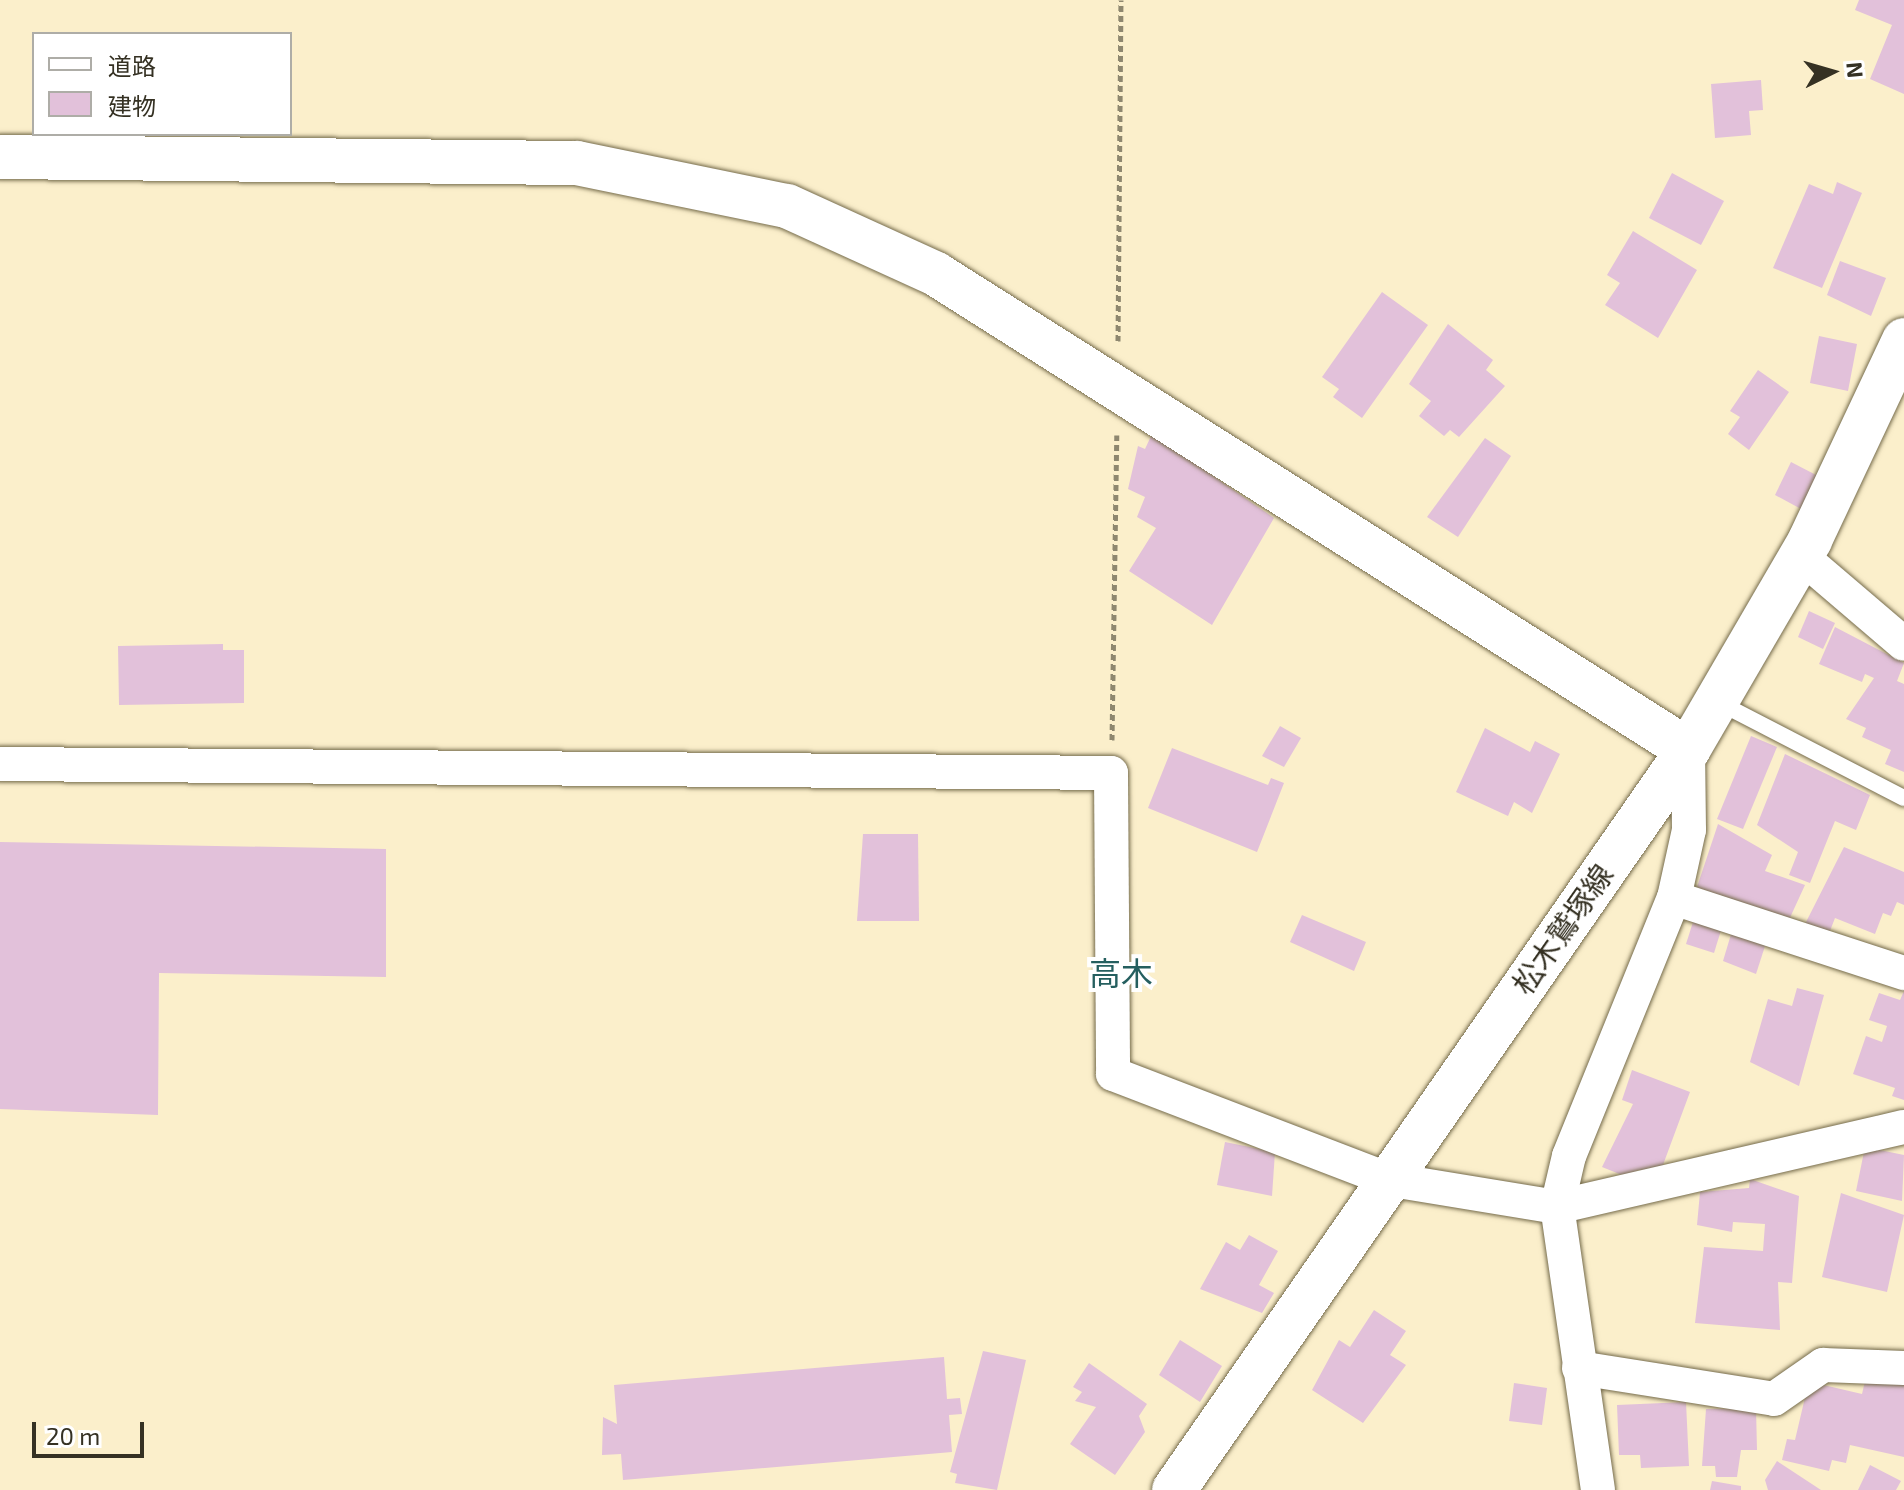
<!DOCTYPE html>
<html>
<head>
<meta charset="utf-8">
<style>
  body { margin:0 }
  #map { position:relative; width:1904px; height:1490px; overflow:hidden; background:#fbefcb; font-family:"Exo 2","Noto Sans JP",sans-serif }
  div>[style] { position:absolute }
  .building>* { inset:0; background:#e2c1da }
  .path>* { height:5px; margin-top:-2.5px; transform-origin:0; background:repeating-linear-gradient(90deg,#8e876f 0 6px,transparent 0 10px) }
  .roads { filter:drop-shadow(0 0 2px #756b4b) drop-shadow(0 0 2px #756b4b) }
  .lane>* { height:16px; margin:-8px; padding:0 8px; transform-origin:8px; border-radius:8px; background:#fff }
  .street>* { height:34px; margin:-17px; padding:0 17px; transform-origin:17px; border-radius:17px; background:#fff }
  .secondary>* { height:44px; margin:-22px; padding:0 22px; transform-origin:22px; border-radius:22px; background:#fff }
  span { translate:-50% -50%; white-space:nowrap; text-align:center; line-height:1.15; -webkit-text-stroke:8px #fff; paint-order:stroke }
  .street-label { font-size:30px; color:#353123 }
  .neighbourhood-label { font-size:32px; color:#255f5f }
  .legend { position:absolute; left:32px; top:32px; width:260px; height:104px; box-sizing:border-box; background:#fff; border:2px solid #aeada7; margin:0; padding:10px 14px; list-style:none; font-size:24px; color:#353123 }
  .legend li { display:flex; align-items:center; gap:16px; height:40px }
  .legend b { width:40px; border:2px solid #aeada7 }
  .north { position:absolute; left:1792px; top:32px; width:80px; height:80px; -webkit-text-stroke:6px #fff; paint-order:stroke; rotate:85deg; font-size:22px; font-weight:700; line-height:32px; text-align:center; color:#353123 }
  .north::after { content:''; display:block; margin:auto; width:28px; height:36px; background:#353123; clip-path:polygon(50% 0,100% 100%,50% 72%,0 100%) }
  .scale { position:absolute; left:32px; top:1422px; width:112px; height:36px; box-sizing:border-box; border:4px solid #353123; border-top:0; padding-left:10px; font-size:24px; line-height:28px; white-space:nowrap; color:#353123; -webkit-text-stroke:6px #fff; paint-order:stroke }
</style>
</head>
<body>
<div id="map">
  <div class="building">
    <div style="clip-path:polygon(1859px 0,1904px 0,1904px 94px,1870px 79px,1892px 25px,1855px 10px)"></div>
    <div style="clip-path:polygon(1761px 80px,1763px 110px,1749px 111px,1751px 135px,1715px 138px,1711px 84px)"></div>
    <div style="clip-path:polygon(1672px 173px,1724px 201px,1701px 245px,1649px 218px)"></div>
    <div style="clip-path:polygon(1837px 182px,1862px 193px,1822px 288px,1773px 268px,1809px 184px,1833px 194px)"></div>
    <div style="clip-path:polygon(1633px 231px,1697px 270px,1658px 338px,1605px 305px,1620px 283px,1607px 275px)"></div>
    <div style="clip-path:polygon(1840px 261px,1886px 278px,1871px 316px,1827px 295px)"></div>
    <div style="clip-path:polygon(1382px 292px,1428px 325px,1362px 418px,1333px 397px,1339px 389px,1322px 377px)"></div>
    <div style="clip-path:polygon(1448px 324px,1493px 360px,1486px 370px,1505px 386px,1459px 437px,1450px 430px,1444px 436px,1419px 416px,1431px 401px,1409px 384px)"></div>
    <div style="clip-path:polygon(1819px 336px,1857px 344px,1848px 391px,1810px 383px)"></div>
    <div style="clip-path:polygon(1758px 370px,1789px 392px,1749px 450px,1728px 434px,1740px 417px,1730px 411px)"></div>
    <div style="clip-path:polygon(1152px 434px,1274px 518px,1212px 625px,1129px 571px,1156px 528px,1137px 517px,1145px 497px,1128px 489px,1138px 446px,1145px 449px)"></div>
    <div style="clip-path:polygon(1485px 438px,1511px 456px,1458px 537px,1427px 517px)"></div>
    <div style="clip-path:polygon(1791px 462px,1818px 476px,1801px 509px,1775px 495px)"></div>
    <div style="clip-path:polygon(1809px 611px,1835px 623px,1823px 649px,1798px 637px)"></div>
    <div style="clip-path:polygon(1835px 627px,1904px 663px,1897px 681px,1904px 684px,1904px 772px,1885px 764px,1891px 750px,1862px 737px,1866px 728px,1846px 719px,1874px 678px,1865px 674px,1862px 682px,1819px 664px)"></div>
    <div style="clip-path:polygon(223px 644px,223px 650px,244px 650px,244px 703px,119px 705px,118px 646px)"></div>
    <div style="clip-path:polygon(1280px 726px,1301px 738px,1284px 767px,1262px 756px)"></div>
    <div style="clip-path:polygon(1485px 728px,1530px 752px,1535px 741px,1560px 754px,1532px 813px,1514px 802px,1508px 816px,1456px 792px)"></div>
    <div style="clip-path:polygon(1751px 736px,1777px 747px,1743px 829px,1717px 819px)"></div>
    <div style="clip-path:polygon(1172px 748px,1268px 785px,1271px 778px,1284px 783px,1257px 852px,1148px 808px)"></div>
    <div style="clip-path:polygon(1785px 754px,1870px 795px,1856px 830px,1835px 821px,1810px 883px,1789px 875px,1798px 852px,1757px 825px)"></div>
    <div style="clip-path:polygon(1718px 824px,1772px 855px,1765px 871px,1805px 885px,1788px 922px,1697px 887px)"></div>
    <div style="clip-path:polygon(863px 834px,918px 834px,919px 921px,857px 921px)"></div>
    <div style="clip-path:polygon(0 842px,386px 849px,386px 977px,159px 973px,158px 1115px,0 1109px)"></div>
    <div style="clip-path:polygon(1844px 847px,1904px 872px,1904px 905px,1897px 902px,1891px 916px,1883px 913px,1875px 934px,1835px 918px,1828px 936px,1804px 926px)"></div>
    <div style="clip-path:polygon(1302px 915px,1366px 942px,1354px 971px,1290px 942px)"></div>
    <div style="clip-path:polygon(1693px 922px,1722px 927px,1714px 953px,1686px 944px)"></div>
    <div style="clip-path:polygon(1732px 931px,1766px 943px,1756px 974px,1723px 961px)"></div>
    <div style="clip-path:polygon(1797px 988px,1824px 995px,1799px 1086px,1750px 1062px,1768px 999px,1792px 1006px)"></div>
    <div style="clip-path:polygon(1904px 991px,1904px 1100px,1892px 1096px,1895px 1088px,1853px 1074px,1866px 1036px,1882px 1042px,1887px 1026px,1869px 1020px,1879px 993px,1900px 1000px)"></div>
    <div style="clip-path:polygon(1632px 1070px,1690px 1092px,1660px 1173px,1638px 1170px,1627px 1177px,1602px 1167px,1633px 1104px,1622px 1100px)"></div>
    <div style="clip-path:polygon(1225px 1142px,1275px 1152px,1272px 1196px,1217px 1185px)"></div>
    <div style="clip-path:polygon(1865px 1147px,1904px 1155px,1902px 1201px,1856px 1191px)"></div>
    <div style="clip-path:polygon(1750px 1179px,1799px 1196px,1792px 1283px,1778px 1282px,1780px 1330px,1695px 1323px,1704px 1247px,1763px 1251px,1765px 1224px,1733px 1222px,1732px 1232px,1697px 1225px,1700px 1192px,1749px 1188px)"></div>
    <div style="clip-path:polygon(1841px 1193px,1904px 1215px,1887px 1292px,1822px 1277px)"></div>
    <div style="clip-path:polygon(1249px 1235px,1278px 1251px,1259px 1285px,1274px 1293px,1262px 1313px,1200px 1289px,1226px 1242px,1240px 1250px)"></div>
    <div style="clip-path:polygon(1374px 1310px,1406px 1331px,1390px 1355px,1406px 1365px,1363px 1423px,1312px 1390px,1339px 1340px,1350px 1347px)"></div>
    <div style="clip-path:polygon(1180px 1340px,1222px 1366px,1200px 1402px,1159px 1375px)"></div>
    <div style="clip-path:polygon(983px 1351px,1026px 1360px,997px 1490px,955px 1483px,957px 1474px,950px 1472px)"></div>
    <div style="clip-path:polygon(944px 1357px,947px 1399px,960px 1398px,962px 1414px,949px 1415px,952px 1452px,623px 1480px,621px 1454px,602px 1455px,603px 1417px,617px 1424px,614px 1385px)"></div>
    <div style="clip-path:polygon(1089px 1363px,1147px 1404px,1139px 1416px,1145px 1432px,1115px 1475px,1070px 1444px,1096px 1407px,1075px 1401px,1082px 1392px,1073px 1387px)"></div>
    <div style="clip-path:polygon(1866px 1377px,1904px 1379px,1904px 1457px,1850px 1445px,1846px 1463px,1832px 1460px,1829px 1471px,1782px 1460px,1787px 1439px,1795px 1440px,1807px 1389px,1815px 1383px,1862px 1394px)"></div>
    <div style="clip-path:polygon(1514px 1383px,1547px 1388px,1542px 1425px,1509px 1421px)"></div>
    <div style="clip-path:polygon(1686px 1402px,1689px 1466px,1641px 1468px,1640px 1455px,1619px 1455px,1617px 1405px)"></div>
    <div style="clip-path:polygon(1756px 1408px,1757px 1450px,1741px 1450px,1737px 1477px,1716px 1477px,1715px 1466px,1702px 1466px,1706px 1409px)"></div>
    <div style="clip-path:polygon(1777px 1461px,1821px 1490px,1768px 1490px,1765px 1480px)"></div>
    <div style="clip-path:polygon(1870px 1465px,1901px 1481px,1896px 1490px,1858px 1490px)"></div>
    <div style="clip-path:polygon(1712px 1481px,1741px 1486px,1741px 1490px,1710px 1490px)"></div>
  </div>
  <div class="path">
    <div style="left:1118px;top:341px;width:341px;rotate:-89.5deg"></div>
    <div style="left:1112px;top:740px;width:305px;rotate:-89.1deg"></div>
  </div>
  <div class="roads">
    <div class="lane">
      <div style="left:1718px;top:702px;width:209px;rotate:27.3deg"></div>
    </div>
    <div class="street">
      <div style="left:1801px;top:556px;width:135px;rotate:40.5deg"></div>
      <div style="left:0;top:764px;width:1111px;rotate:0.46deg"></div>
      <div style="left:1111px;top:773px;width:301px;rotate:89.6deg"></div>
      <div style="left:1113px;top:1074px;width:292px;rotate:21deg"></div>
      <div style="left:1386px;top:1179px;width:173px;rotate:9.3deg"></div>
      <div style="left:1557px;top:1207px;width:356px;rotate:-13deg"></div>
      <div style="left:1674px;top:898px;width:242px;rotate:18.1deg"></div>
      <div style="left:1579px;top:1368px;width:197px;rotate:9deg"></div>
      <div style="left:1774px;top:1399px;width:60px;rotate:-34.8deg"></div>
      <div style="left:1823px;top:1365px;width:81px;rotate:2.1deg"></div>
      <div style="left:1598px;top:1490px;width:286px;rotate:-98.2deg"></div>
      <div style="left:1557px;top:1207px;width:52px;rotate:-76.8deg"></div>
      <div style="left:1569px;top:1156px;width:279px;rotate:-67.9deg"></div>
      <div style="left:1674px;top:898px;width:70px;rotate:-77.6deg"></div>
      <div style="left:1689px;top:830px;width:80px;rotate:-90.7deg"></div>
    </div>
    <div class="secondary">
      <div style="left:0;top:157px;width:577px;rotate:0.6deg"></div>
      <div style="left:577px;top:163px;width:214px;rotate:11.6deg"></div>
      <div style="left:787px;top:206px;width:164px;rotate:24.5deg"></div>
      <div style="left:936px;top:274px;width:890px;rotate:32.33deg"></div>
      <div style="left:1174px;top:1490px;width:901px;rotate:-55.22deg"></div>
      <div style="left:1688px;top:750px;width:243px;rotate:-59.8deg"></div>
      <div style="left:1810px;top:540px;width:221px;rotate:-64.8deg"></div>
    </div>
  </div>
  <div class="street-label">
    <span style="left:1562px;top:929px;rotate:-55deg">松木鷲塚線</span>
  </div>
  <div class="neighbourhood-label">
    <span style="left:1121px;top:972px">高木</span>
  </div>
  <ul class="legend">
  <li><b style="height:10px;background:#fff"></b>道路</li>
  <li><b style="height:22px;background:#e2c1da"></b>建物</li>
  </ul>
  <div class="north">N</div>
  <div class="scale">20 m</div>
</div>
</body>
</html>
